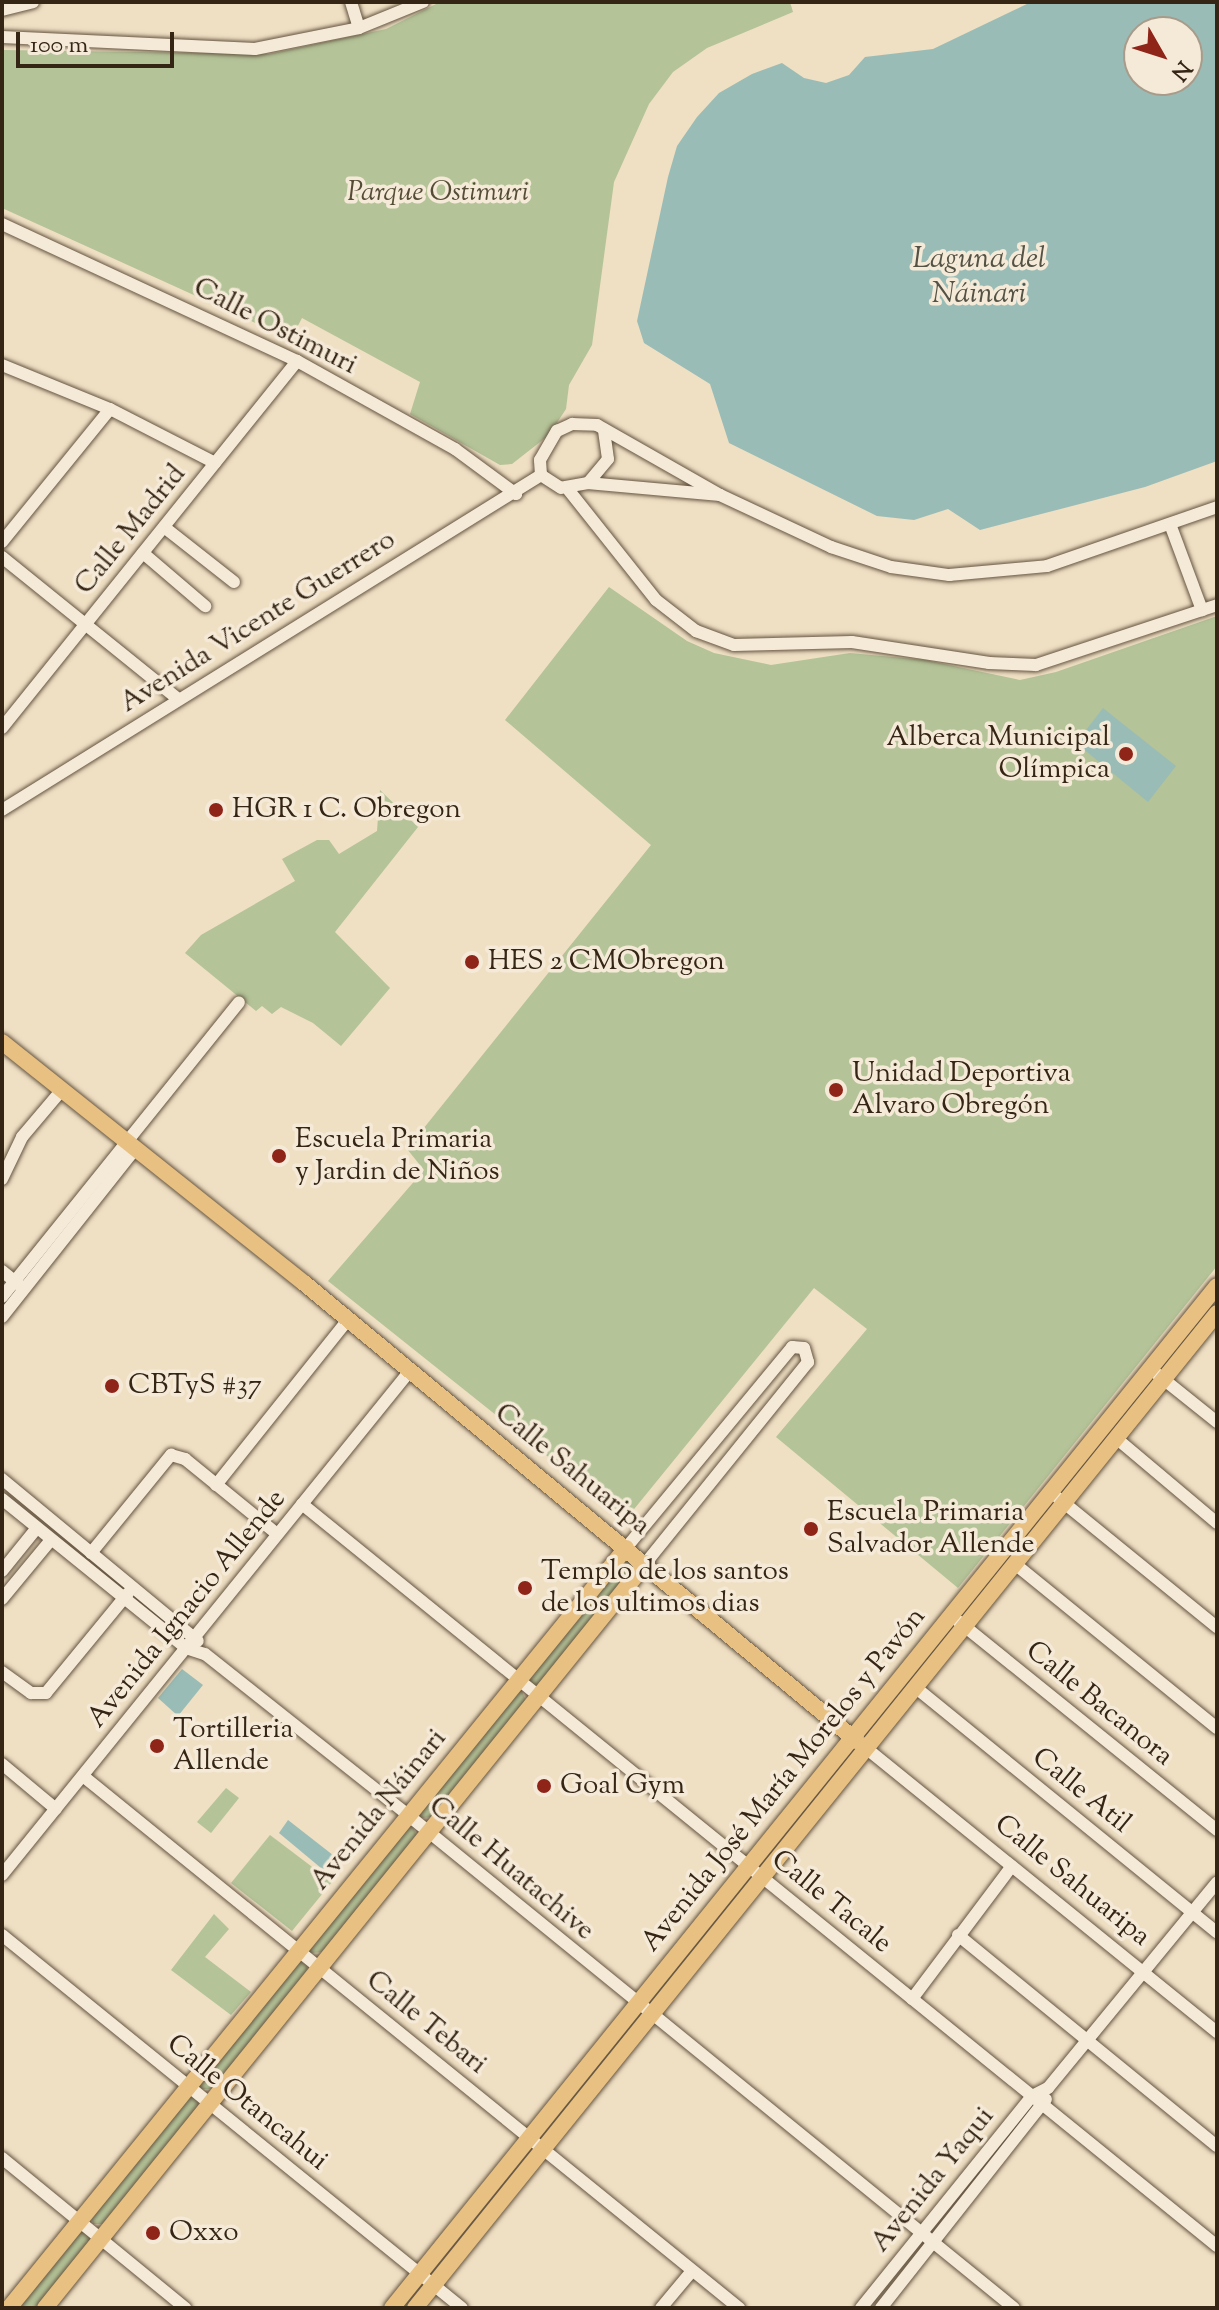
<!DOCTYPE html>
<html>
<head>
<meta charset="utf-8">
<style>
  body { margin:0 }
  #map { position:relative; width:1219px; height:2310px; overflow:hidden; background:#efdfc3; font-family:"Sorts Mill Goudy",serif }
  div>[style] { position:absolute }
  .green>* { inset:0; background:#b4c398 }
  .water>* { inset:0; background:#9abcb6 }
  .roads { filter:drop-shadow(0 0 2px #645440) drop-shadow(0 0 2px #645440) }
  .minor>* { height:12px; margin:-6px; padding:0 6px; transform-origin:6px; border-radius:6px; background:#f5ead8 }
  .major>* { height:16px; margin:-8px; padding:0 8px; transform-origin:8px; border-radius:8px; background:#e8c082 }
  .dots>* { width:22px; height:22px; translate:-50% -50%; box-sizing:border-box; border:4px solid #f5ead8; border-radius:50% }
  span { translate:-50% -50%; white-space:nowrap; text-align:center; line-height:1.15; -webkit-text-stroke:7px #f5ead8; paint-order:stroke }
  .park-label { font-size:28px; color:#554c36; font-style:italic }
  .street-label { font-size:28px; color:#352515 }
  .poi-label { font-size:28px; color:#352515 }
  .right { translate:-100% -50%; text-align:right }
  .left { translate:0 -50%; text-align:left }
  .water-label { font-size:30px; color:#535245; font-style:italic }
  .frame { position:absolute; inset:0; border:4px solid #352515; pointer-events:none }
  .north { position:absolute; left:1123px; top:16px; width:80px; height:80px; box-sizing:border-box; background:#f5ead8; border:2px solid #a89b8a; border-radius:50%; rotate:129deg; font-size:22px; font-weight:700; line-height:32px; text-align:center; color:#352515 }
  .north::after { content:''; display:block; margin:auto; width:28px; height:36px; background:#8f2418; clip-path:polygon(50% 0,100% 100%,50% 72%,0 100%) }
  .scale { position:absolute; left:16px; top:32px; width:158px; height:36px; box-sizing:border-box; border:4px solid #352515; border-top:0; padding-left:10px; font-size:24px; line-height:28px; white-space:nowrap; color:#352515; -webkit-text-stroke:6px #f5ead8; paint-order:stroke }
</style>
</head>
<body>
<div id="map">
  <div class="green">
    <div style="clip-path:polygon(440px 2px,790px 2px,793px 12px,707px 48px,673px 72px,649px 104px,614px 182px,592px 345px,569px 385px,566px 409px,549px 435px,512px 464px,500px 465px,410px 414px,420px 382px,302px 318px,291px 339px,2px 208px,2px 50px,269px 54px,386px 29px)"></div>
    <div style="clip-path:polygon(609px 587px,687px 641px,714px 653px,771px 665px,850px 653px,925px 660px,1020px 680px,1056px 672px,1217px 616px,1217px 1266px,958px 1588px,776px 1437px,867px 1329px,814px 1288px,626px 1519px,328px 1281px,424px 1170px,407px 1149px,651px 845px,505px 720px)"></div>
    <div style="clip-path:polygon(380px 790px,418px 827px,335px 932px,390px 988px,341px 1046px,313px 1023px,281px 1007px,272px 1014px,262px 1006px,256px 1011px,185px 953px,201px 935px,295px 881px,282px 859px,317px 840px,329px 840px,339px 854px,377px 831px)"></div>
    <div style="clip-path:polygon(626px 1555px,636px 1567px,544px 1682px,534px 1685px,528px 1679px)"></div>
    <div style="clip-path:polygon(521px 1689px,526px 1701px,434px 1817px,421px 1818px,418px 1814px)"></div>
    <div style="clip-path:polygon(226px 1788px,239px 1798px,211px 1833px,197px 1822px)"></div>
    <div style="clip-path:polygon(412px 1824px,417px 1837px,324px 1952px,311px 1953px,308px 1949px)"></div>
    <div style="clip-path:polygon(270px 1835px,332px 1882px,292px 1931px,231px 1883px)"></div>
    <div style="clip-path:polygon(214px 1914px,229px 1929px,205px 1957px,251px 1992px,231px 2015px,171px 1970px)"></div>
    <div style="clip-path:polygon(298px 1961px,307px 1965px,307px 1973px,215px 2089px,202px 2089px,199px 2086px)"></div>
    <div style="clip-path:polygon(189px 2096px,198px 2100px,198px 2108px,106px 2224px,93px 2224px,91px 2215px)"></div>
    <div style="clip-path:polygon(81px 2230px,90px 2233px,90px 2242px,40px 2308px,15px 2308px)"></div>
  </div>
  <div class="water">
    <div style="clip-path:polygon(evenodd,1031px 2px,1217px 2px,1217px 461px,1145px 487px,980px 530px,948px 509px,914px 520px,877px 516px,729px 443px,710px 384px,644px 343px,637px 321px,668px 177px,677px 146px,697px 117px,719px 93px,752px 74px,782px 63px,804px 78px,826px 83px,849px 75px,865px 57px,933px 49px,1031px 2px,1139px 32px,1187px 32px,1187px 80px,1139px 80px,1139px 32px)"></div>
    <div style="clip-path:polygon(1103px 708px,1176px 766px,1148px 802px,1076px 743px)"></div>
    <div style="clip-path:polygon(182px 1669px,203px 1685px,178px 1716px,158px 1698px)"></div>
    <div style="clip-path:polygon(288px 1820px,338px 1859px,327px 1873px,279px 1833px)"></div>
  </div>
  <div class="roads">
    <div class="minor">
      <div style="left:351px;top:2px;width:27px;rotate:73deg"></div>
      <div style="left:2px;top:10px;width:32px;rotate:-14deg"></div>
      <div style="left:2px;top:37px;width:253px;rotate:2.7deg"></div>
      <div style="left:255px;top:49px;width:106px;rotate:-11.4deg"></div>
      <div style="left:359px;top:28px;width:69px;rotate:-22.1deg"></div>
      <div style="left:2px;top:224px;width:325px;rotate:24.9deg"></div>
      <div style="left:297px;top:361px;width:181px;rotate:29.1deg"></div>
      <div style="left:455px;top:449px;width:76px;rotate:36.4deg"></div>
      <div style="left:2px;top:365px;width:117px;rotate:22.2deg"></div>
      <div style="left:110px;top:409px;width:118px;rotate:27.2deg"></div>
      <div style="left:588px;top:483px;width:31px;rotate:-50deg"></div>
      <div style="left:608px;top:459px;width:30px;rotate:-98deg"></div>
      <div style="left:567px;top:488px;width:143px;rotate:51.5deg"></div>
      <div style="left:656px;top:600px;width:51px;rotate:37.8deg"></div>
      <div style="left:696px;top:631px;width:40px;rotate:20.2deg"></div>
      <div style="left:734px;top:645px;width:118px;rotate:-1.5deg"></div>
      <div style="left:852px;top:642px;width:139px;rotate:8.7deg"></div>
      <div style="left:989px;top:663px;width:47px;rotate:2.4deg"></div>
      <div style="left:1036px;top:665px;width:191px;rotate:-18.3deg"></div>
      <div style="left:720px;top:495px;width:133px;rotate:-174.8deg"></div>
      <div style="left:588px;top:483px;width:27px;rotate:170deg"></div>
      <div style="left:561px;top:488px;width:24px;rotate:-147deg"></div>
      <div style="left:541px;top:475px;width:15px;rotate:-94deg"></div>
      <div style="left:540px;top:460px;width:34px;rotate:-60deg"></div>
      <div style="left:557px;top:431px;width:17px;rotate:-25deg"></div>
      <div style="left:572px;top:424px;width:25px;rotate:2deg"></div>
      <div style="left:597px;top:425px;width:142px;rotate:29.6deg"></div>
      <div style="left:720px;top:495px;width:123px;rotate:25.1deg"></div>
      <div style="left:831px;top:547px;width:63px;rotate:18.4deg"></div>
      <div style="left:891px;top:567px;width:59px;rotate:7.9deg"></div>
      <div style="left:949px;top:575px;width:98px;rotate:-5.2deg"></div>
      <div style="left:1047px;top:566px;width:180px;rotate:-19.1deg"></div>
      <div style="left:1170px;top:524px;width:92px;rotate:69.6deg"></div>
      <div style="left:164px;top:527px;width:89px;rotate:38.2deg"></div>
      <div style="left:2px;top:542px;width:171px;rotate:-50.9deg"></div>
      <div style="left:143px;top:553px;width:82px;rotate:40.5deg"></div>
      <div style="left:2px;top:557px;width:225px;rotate:38.9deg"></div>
      <div style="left:2px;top:728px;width:471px;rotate:-51.2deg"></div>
      <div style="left:2px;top:810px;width:635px;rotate:-31.86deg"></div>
      <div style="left:2px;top:1179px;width:47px;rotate:-64.5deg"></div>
      <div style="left:22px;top:1137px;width:60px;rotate:-49.7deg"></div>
      <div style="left:2px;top:1271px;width:22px;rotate:39deg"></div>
      <div style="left:2px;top:1297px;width:378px;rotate:-51.2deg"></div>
      <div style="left:2px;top:1317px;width:214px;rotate:-51.6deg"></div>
      <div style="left:1157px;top:1374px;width:77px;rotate:38.7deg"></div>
      <div style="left:1116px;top:1438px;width:132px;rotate:40.1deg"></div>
      <div style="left:2px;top:1479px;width:254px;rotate:39.6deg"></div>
      <div style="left:216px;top:1485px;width:210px;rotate:-51.4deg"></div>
      <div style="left:1058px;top:1498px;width:205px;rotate:39.1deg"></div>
      <div style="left:2px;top:1499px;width:237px;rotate:39deg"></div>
      <div style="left:186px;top:1648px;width:20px;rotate:18deg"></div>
      <div style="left:205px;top:1654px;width:259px;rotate:38.4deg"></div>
      <div style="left:408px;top:1815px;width:781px;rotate:39.13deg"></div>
      <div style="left:302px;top:1504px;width:1178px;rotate:39.04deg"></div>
      <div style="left:626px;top:1548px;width:261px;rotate:-50.4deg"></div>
      <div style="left:792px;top:1347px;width:12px;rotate:5deg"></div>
      <div style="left:804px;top:1348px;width:15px;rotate:74deg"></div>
      <div style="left:808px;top:1362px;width:258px;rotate:128.9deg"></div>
      <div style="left:91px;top:1553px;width:127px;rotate:-50.8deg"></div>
      <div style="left:171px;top:1455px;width:15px;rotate:16deg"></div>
      <div style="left:185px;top:1459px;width:119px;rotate:39.2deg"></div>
      <div style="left:1015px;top:1564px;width:260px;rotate:39.1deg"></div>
      <div style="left:2px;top:1571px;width:54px;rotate:-51deg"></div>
      <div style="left:2px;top:1599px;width:75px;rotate:-50.4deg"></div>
      <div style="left:958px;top:1621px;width:333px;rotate:38.9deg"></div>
      <div style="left:2px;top:1672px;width:36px;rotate:36deg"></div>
      <div style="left:31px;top:1693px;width:15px"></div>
      <div style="left:46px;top:1693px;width:129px;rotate:-50.6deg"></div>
      <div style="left:915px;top:1687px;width:389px;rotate:39.1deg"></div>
      <div style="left:866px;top:1748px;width:452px;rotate:39deg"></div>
      <div style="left:2px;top:1764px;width:70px;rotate:39.8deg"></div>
      <div style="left:83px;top:1776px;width:845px;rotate:39.04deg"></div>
      <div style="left:2px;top:1875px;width:647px;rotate:-51.02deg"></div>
      <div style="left:2px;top:1935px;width:592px;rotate:39.04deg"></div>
      <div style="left:958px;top:1935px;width:334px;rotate:39.2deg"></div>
      <div style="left:912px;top:1999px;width:166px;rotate:-53.1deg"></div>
      <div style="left:2px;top:2158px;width:237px;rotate:39.3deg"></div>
      <div style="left:661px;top:2308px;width:48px;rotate:-50deg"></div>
      <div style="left:861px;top:2308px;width:272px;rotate:-51.1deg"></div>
      <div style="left:1032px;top:2096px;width:18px;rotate:-27deg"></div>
      <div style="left:1048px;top:2088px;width:266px;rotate:-50.6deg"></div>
      <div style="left:881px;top:2308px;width:266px;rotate:-51.7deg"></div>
    </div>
    <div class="major">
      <div style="left:2px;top:1042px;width:386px;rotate:38.6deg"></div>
      <div style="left:304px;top:1283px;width:719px;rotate:39.64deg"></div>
      <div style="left:9px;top:2308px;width:979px;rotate:-50.93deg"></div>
      <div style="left:45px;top:2308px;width:957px;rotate:-51.11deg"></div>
      <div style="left:392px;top:2308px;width:1313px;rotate:-51.09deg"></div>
      <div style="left:415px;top:2308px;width:1278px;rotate:-51.13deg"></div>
    </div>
  </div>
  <div class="dots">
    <div style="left:1126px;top:754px;background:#8f2418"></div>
    <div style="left:216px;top:810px;background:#8f2418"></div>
    <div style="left:472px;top:962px;background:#8f2418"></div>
    <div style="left:836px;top:1090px;background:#8f2418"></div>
    <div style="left:279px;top:1156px;background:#8f2418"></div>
    <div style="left:112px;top:1386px;background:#8f2418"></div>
    <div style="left:811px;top:1529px;background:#8f2418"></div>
    <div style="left:525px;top:1588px;background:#8f2418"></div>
    <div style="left:157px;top:1746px;background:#8f2418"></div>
    <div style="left:544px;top:1786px;background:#8f2418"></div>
    <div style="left:153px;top:2233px;background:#8f2418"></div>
  </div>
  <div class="park-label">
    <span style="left:438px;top:193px">Parque Ostimuri</span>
  </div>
  <div class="street-label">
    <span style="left:275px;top:327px;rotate:27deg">Calle Ostimuri</span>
    <span style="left:131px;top:530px;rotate:-51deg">Calle Madrid</span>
    <span style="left:258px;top:622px;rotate:-32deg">Avenida Vicente Guerrero</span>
    <span style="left:572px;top:1470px;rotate:39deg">Calle Sahuaripa</span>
    <span style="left:187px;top:1609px;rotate:-51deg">Avenida Ignacio Allende</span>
    <span style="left:1099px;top:1704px;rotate:39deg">Calle Bacanora</span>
    <span style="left:784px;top:1780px;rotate:-51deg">Avenida José María Morelos y Pavón</span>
    <span style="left:1081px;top:1791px;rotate:39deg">Calle Atil</span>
    <span style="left:379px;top:1810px;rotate:-51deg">Avenida Náinari</span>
    <span style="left:511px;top:1869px;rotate:40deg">Calle Huatachive</span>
    <span style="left:1072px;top:1881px;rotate:39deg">Calle Sahuaripa</span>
    <span style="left:831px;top:1902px;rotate:39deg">Calle Tacale</span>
    <span style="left:426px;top:2023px;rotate:39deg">Calle Tebari</span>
    <span style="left:247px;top:2103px;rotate:39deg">Calle Otancahui</span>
    <span style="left:933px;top:2180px;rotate:-51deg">Avenida Yaqui</span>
  </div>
  <div class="poi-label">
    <span class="right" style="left:1110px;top:754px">Alberca Municipal<br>Olímpica</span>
    <span class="left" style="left:232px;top:810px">HGR 1 C. Obregon</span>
    <span class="left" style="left:488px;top:962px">HES 2 CMObregon</span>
    <span class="left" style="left:852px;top:1090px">Unidad Deportiva<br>Alvaro Obregón</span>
    <span class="left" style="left:295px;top:1156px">Escuela Primaria<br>y Jardin de Niños</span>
    <span class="left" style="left:128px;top:1386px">CBTyS #37</span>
    <span class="left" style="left:827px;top:1529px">Escuela Primaria<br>Salvador Allende</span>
    <span class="left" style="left:541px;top:1588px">Templo de los santos<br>de los ultimos dias</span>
    <span class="left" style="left:173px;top:1746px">Tortilleria<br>Allende</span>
    <span class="left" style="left:560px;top:1786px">Goal Gym</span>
    <span class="left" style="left:169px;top:2233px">Oxxo</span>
  </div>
  <div class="water-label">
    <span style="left:979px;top:277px">Laguna del<br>Náinari</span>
  </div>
  <div class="frame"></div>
  <div class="north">N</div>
  <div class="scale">100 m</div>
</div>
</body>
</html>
